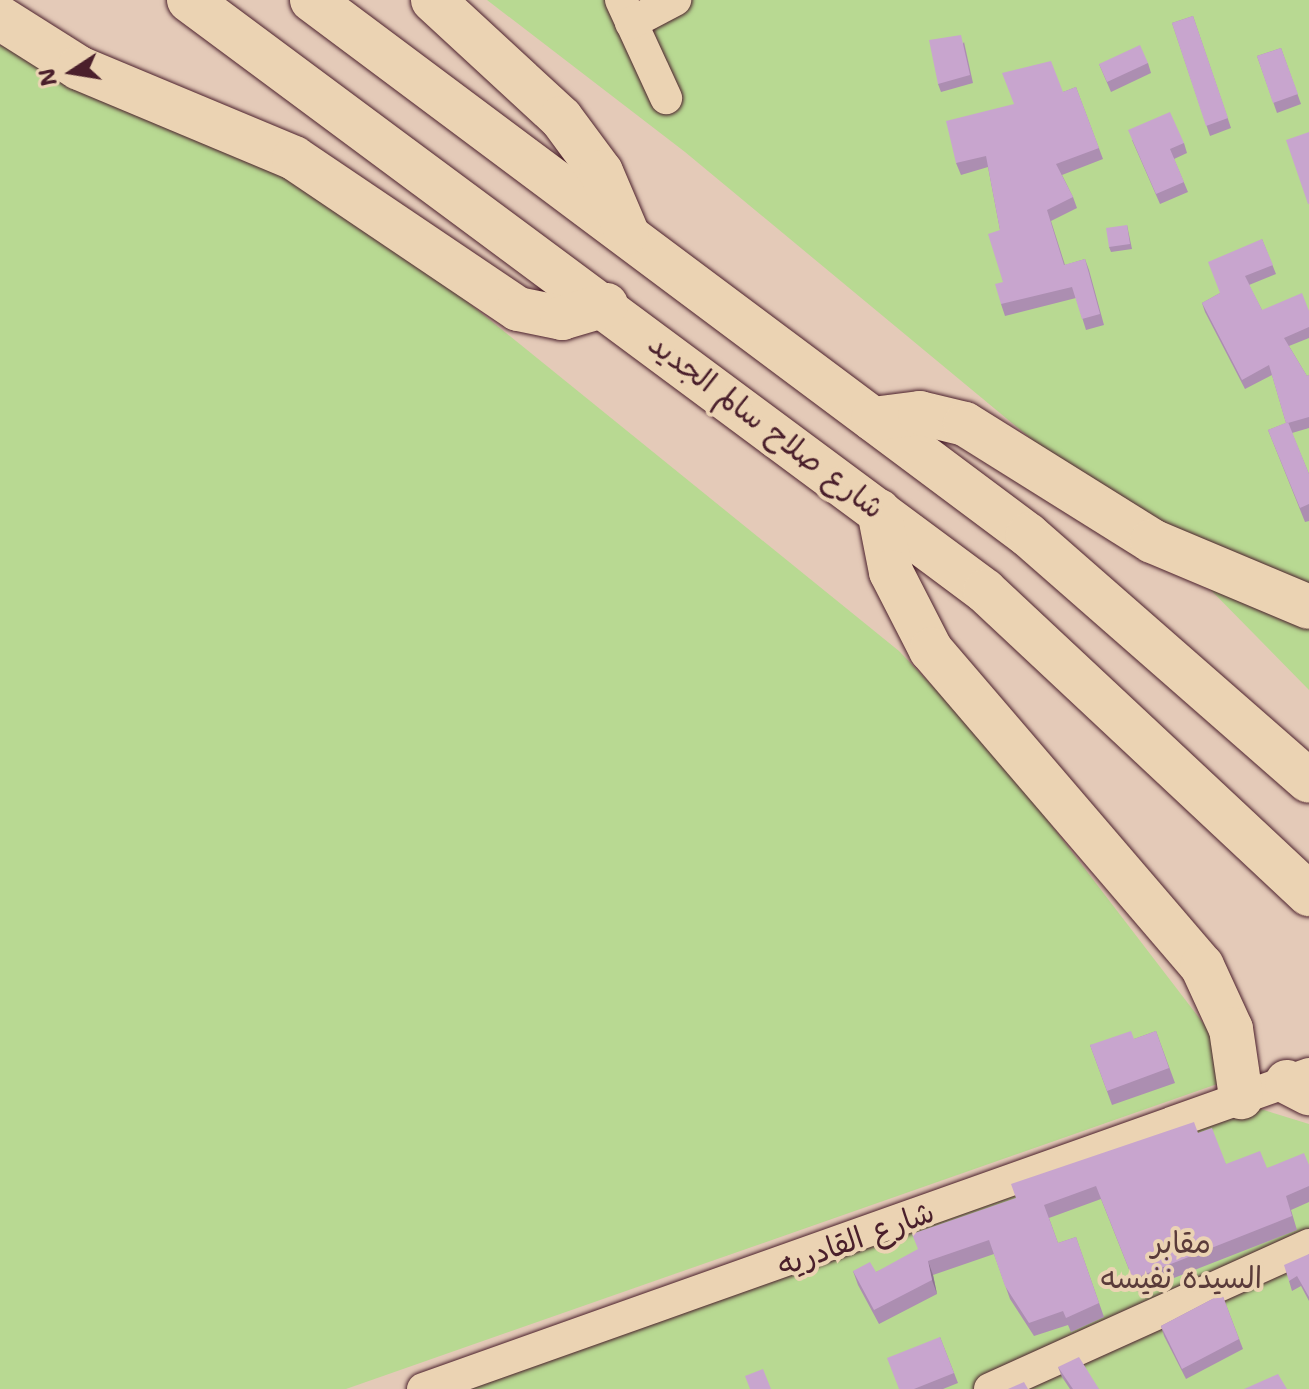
<!DOCTYPE html>
<html>
<head>
<meta charset="utf-8">
<style>
  body { margin:0 }
  #map { position:relative; width:1309px; height:1389px; overflow:hidden; background:#e4cab8; font-family:"Shantell Sans","Playpen Sans Arabic",sans-serif }
  div>[style] { position:absolute }
  .green>* { inset:0; background:#b8d992 }
  .roads { filter:drop-shadow(0 0 2px #4a1f2b) drop-shadow(0 0 2px #4a1f2b) }
  .minor>* { height:32px; margin:-16px; padding:0 16px; transform-origin:16px; border-radius:16px; background:#ebd3b3 }
  .highway>* { height:44px; margin:-22px; padding:0 22px; transform-origin:22px; border-radius:22px; background:#ebd3b3 }
  .wall>* { inset:0; background:#ac8eb1 }
  .shaded-wall>* { inset:0; background:#8c7490 }
  .building>* { inset:0; background:#c8a5ce }
  span { translate:-50% -50%; white-space:nowrap; text-align:center; line-height:1.15; -webkit-text-stroke:8px #ebd3b3; paint-order:stroke }
  .street-label { font-size:30px; color:#4a1f2b }
  .park-label { font-size:30px; color:#5a3b3a }
  .north { position:absolute; left:32px; top:32px; width:80px; height:80px; -webkit-text-stroke:6px #ebd3b3; paint-order:stroke; rotate:258deg; font-size:22px; font-weight:700; line-height:32px; text-align:center; color:#4a1f2b }
  .north::after { content:''; display:block; margin:auto; width:28px; height:36px; background:#4a1f2b; clip-path:polygon(50% 0,100% 100%,50% 72%,0 100%) }
</style>
</head>
<body>
<div id="map">
  <div class="green">
    <div style="clip-path:polygon(487px 0,1309px 0,1309px 690px,1198px 577px,685px 152px)"></div>
    <div style="clip-path:polygon(0 45px,227px 142px,385px 235px,899px 651px,993px 749px,1243px 1075px,346px 1389px,0 1389px)"></div>
    <div style="clip-path:polygon(1254px 1107px,1309px 1124px,1309px 1389px,463px 1389px)"></div>
  </div>
  <div class="roads">
    <div class="minor">
      <div style="left:621px;top:0;width:108px;rotate:65.3deg"></div>
      <div style="left:631px;top:23px;width:50px;rotate:-27.6deg"></div>
      <div style="left:423px;top:1389px;width:940px;rotate:-19.57deg"></div>
      <div style="left:990px;top:1389px;width:350px;rotate:-24.3deg"></div>
    </div>
    <div class="highway">
      <div style="left:189px;top:0;width:991px;rotate:36.59deg"></div>
      <div style="left:985px;top:591px;width:444px;rotate:43.1deg"></div>
      <div style="left:312px;top:0;width:894px;rotate:36.77deg"></div>
      <div style="left:1028px;top:535px;width:373px;rotate:41.2deg"></div>
      <div style="left:433px;top:0;width:174px;rotate:42.7deg"></div>
      <div style="left:561px;top:118px;width:67px;rotate:53.5deg"></div>
      <div style="left:601px;top:172px;width:66px;rotate:66.9deg"></div>
      <div style="left:0;top:18px;width:93px;rotate:32.3deg"></div>
      <div style="left:79px;top:68px;width:233px;rotate:22.7deg"></div>
      <div style="left:294px;top:158px;width:270px;rotate:34deg"></div>
      <div style="left:518px;top:309px;width:45px;rotate:11.6deg"></div>
      <div style="left:562px;top:318px;width:46px;rotate:-16.5deg"></div>
      <div style="left:873px;top:419px;width:47px;rotate:-7.3deg"></div>
      <div style="left:920px;top:413px;width:46px;rotate:13.7deg"></div>
      <div style="left:965px;top:424px;width:221px;rotate:32deg"></div>
      <div style="left:1152px;top:541px;width:170px;rotate:22.8deg"></div>
      <div style="left:879px;top:511px;width:62px;rotate:78.9deg"></div>
      <div style="left:891px;top:572px;width:88px;rotate:62.9deg"></div>
      <div style="left:931px;top:650px;width:416px;rotate:49.4deg"></div>
      <div style="left:1202px;top:966px;width:69px;rotate:65.3deg"></div>
      <div style="left:1231px;top:1029px;width:69px;rotate:81.6deg"></div>
      <div style="left:1287px;top:1082px;width:25px;rotate:27deg"></div>
    </div>
  </div>
  <div class="wall">
    <div style="clip-path:polygon(1193px 16px,1231px 128px,1210px 136px,1172px 23px)"></div>
    <div style="clip-path:polygon(964px 42px,973px 83px,941px 92px,938px 84px)"></div>
    <div style="clip-path:polygon(1281px 48px,1301px 104px,1277px 113px,1257px 56px)"></div>
    <div style="clip-path:polygon(1148px 63px,1151px 73px,1111px 92px,1099px 64px)"></div>
    <div style="clip-path:polygon(1076px 87px,1103px 159px,1062px 175px,1073px 197px,1077px 208px,1051px 221px,1065px 265px,1085px 259px,1089px 270px,1104px 325px,1086px 330px,1076px 298px,1005px 316px,1001px 304px,1003px 282px,1000px 230px,988px 167px,961px 175px,956px 163px,1063px 92px)"></div>
    <div style="clip-path:polygon(1132px 140px,1184px 143px,1187px 153px,1174px 159px,1188px 192px,1160px 204px)"></div>
    <div style="clip-path:polygon(1127px 225px,1132px 249px,1111px 252px,1109px 247px)"></div>
    <div style="clip-path:polygon(1262px 239px,1276px 274px,1249px 285px,1262px 310px,1309px 311px,1309px 338px,1289px 346px,1307px 376px,1309px 375px,1309px 428px,1292px 433px,1309px 474px,1309px 521px,1305px 522px,1268px 430px,1286px 423px,1272px 375px,1245px 389px,1205px 312px,1202px 303px,1220px 293px)"></div>
    <div style="clip-path:polygon(1156px 1031px,1175px 1083px,1112px 1105px,1090px 1045px,1134px 1039px)"></div>
    <div style="clip-path:polygon(1198px 1133px,1226px 1164px,1267px 1168px,1309px 1165px,1309px 1202px,1291px 1210px,1297px 1230px,1138px 1292px,1101px 1199px,1049px 1218px,1058px 1243px,1076px 1237px,1104px 1317px,1071px 1332px,1068px 1325px,1034px 1336px,1010px 1299px,994px 1254px,933px 1275px,937px 1294px,879px 1324px,858px 1285px,853px 1271px,876px 1272px)"></div>
    <div style="clip-path:polygon(1309px 1254px,1309px 1301px,1301px 1286px,1292px 1291px,1289px 1281px)"></div>
    <div style="clip-path:polygon(1222px 1294px,1243px 1349px,1186px 1379px,1164px 1336px,1161px 1326px)"></div>
    <div style="clip-path:polygon(940px 1337px,958px 1383px,943px 1389px,899px 1389px)"></div>
    <div style="clip-path:polygon(1058px 1367px,1099px 1389px,1070px 1389px,1062px 1377px)"></div>
  </div>
  <div class="shaded-wall">
    <div style="clip-path:polygon(928px 1261px,933px 1275px,937px 1294px,932px 1280px)"></div>
  </div>
  <div class="building">
    <div style="clip-path:polygon(1193px 16px,1228px 118px,1206px 126px,1172px 23px)"></div>
    <div style="clip-path:polygon(961px 35px,970px 75px,938px 84px,929px 40px)"></div>
    <div style="clip-path:polygon(1140px 45px,1148px 63px,1107px 82px,1099px 64px)"></div>
    <div style="clip-path:polygon(1281px 48px,1298px 94px,1273px 103px,1257px 56px)"></div>
    <div style="clip-path:polygon(1051px 61px,1063px 92px,1076px 87px,1099px 148px,1056px 164px,1073px 197px,1047px 210px,1064px 265px,1085px 259px,1100px 314px,1082px 319px,1072px 287px,1001px 304px,995px 284px,1003px 282px,988px 234px,1000px 230px,986px 156px,956px 163px,946px 121px,1014px 104px,1002px 73px)"></div>
    <div style="clip-path:polygon(1170px 112px,1184px 143px,1170px 149px,1184px 182px,1156px 194px,1128px 130px)"></div>
    <div style="clip-path:polygon(1309px 132px,1309px 204px,1308px 204px,1286px 140px)"></div>
    <div style="clip-path:polygon(1127px 225px,1130px 244px,1109px 247px,1106px 228px)"></div>
    <div style="clip-path:polygon(1262px 239px,1273px 265px,1245px 276px,1262px 310px,1302px 293px,1309px 311px,1309px 327px,1284px 338px,1307px 376px,1309px 375px,1309px 417px,1288px 423px,1288px 422px,1286px 423px,1269px 365px,1242px 380px,1202px 303px,1220px 293px,1208px 262px)"></div>
    <div style="clip-path:polygon(1288px 422px,1309px 474px,1309px 504px,1300px 508px,1268px 430px)"></div>
    <div style="clip-path:polygon(1131px 1031px,1134px 1039px,1156px 1031px,1169px 1068px,1107px 1091px,1090px 1045px)"></div>
    <div style="clip-path:polygon(1194px 1122px,1198px 1133px,1212px 1128px,1226px 1164px,1260px 1151px,1267px 1168px,1304px 1153px,1309px 1165px,1309px 1186px,1286px 1196px,1292px 1216px,1133px 1279px,1096px 1186px,1044px 1205px,1058px 1243px,1076px 1237px,1099px 1303px,1066px 1318px,1063px 1311px,1029px 1323px,1005px 1286px,989px 1240px,928px 1261px,932px 1280px,874px 1310px,853px 1271px,870px 1262px,876px 1272px,918px 1249px,912px 1234px,1016px 1198px,1011px 1184px)"></div>
    <div style="clip-path:polygon(1309px 1254px,1309px 1297px,1297px 1276px,1289px 1281px,1284px 1265px)"></div>
    <div style="clip-path:polygon(1222px 1294px,1239px 1339px,1182px 1369px,1161px 1326px)"></div>
    <div style="clip-path:polygon(940px 1337px,954px 1373px,914px 1389px,899px 1389px,887px 1358px)"></div>
    <div style="clip-path:polygon(1079px 1357px,1099px 1389px,1073px 1389px,1058px 1367px)"></div>
    <div style="clip-path:polygon(763px 1369px,771px 1389px,750px 1389px,745px 1376px)"></div>
    <div style="clip-path:polygon(1278px 1374px,1287px 1389px,1244px 1389px)"></div>
    <div style="clip-path:polygon(1024px 1382px,1028px 1389px,1008px 1389px)"></div>
  </div>
  <div class="street-label">
    <span style="left:766px;top:426px;rotate:37deg">شارع صلاح سالم الجديد</span>
    <span style="left:856px;top:1239px;rotate:-20deg">شارع القادريه</span>
  </div>
  <div class="park-label">
    <span style="left:1181px;top:1260px">مقابر<br>السيده نفيسه</span>
  </div>
  <div class="north">N</div>
</div>
</body>
</html>
